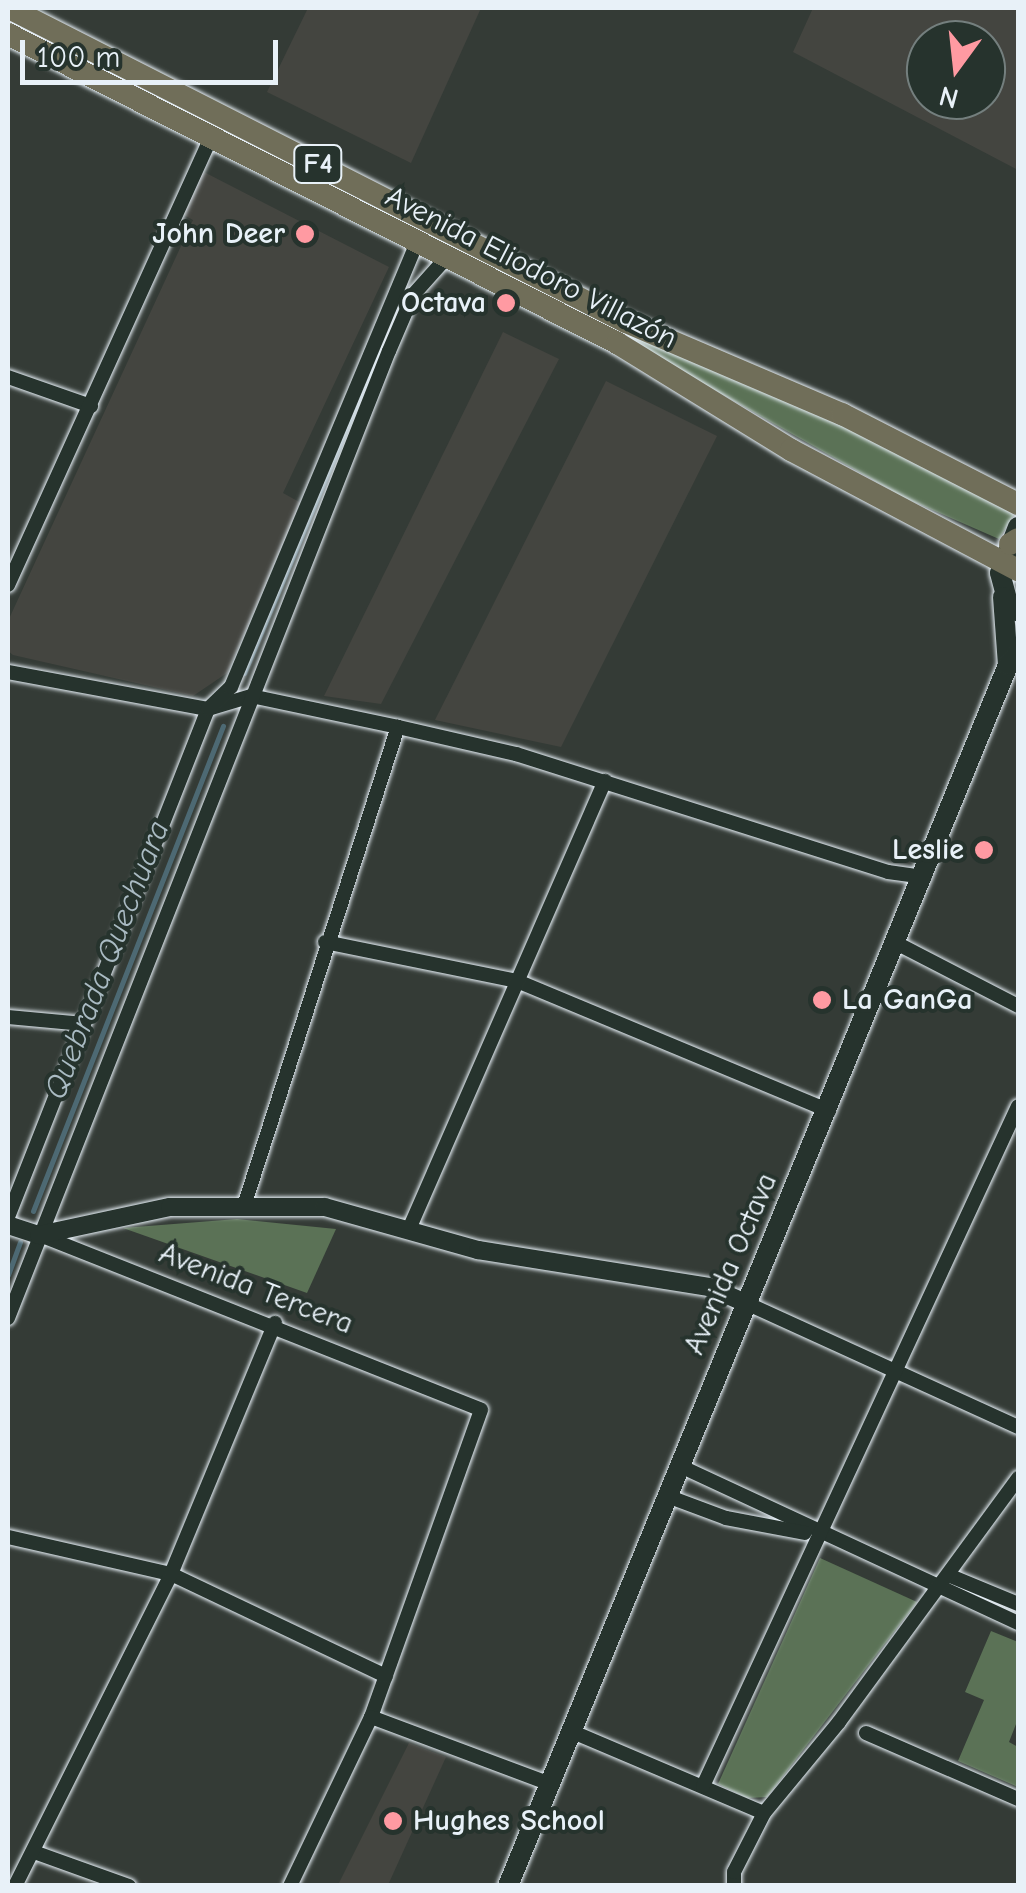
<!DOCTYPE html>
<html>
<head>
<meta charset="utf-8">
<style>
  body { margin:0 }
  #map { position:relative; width:1026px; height:1893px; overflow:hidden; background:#343b36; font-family:"Comic Neue",sans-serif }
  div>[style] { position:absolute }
  .built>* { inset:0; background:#444540 }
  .green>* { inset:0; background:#5b7256 }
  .stream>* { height:5px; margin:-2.5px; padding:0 2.5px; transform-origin:2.5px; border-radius:2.5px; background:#4d6973 }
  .roads { filter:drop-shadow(0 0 2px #e8f1f8) drop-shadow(0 0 2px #e8f1f8) }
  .minor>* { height:14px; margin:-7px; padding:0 7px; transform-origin:7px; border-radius:7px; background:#26332d }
  .tertiary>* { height:18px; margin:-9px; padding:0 9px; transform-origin:9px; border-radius:9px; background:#26332d }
  .secondary>* { height:20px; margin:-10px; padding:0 10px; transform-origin:10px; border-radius:10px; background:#26332d }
  .trunk>* { height:22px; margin:-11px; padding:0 11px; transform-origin:11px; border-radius:11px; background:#706e59 }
  .dots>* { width:28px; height:28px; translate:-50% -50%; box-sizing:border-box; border:5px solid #26332d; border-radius:50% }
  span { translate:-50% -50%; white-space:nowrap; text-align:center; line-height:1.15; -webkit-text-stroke:8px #26332d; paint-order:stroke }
  .shield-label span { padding:2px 8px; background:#26332d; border:2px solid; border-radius:8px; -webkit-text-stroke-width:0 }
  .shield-label { font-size:28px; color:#e8f1f8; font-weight:700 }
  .poi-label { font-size:30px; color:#e8f1f8; font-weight:700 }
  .right { translate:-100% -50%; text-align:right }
  .left { translate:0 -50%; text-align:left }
  .street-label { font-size:30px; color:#e8f1f8 }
  .water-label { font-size:32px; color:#aabbc3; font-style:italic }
  .frame { position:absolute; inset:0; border:10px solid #e8f1f8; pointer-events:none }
  .north { position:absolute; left:906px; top:20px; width:100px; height:100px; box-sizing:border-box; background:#26332d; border:2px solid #747f7e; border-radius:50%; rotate:195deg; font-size:28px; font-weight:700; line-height:40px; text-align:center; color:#e8f1f8 }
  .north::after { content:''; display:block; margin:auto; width:35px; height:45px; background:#ff9aa2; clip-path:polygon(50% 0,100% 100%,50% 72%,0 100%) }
  .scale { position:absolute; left:20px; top:40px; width:258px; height:45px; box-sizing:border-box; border:5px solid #e8f1f8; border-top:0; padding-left:12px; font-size:30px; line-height:35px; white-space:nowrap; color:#e8f1f8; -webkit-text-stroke:8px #26332d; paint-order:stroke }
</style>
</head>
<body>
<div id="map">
  <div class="built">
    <div style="clip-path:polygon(308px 8px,481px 8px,411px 163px,267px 92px)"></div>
    <div style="clip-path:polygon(evenodd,813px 8px,1018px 8px,1018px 170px,793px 52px,813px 8px,986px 40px,986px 100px,926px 100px,926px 40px,986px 40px)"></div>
    <div style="clip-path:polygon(202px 171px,389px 267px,283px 493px,301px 503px,227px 673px,193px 696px,13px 655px,8px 651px,8px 621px,193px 220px,182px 214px)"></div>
    <div style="clip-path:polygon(503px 332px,559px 359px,381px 704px,324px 696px)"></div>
    <div style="clip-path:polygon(606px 381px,717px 436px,561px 747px,435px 720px)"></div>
    <div style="clip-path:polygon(409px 1743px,446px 1757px,388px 1885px,338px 1885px)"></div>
  </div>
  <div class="green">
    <div style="clip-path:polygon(593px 321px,766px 389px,1016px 511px,999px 539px,905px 498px)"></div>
    <div style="clip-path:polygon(237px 1219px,336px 1229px,307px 1293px,123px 1228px)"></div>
    <div style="clip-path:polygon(820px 1558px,917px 1602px,767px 1797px,747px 1798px,718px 1784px)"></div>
    <div style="clip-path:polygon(991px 1631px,1018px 1642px,1018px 1719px,1009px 1742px,1018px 1747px,1018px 1787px,958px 1761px,984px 1700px,965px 1692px)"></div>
  </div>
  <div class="stream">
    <div style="left:244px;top:673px;width:352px;rotate:-67.3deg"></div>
    <div style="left:33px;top:1211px;width:521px;rotate:-68.61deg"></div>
    <div style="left:8px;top:1275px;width:35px;rotate:-70deg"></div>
  </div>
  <div class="roads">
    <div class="minor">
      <div style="left:8px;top:377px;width:88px;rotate:19.3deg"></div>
      <div style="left:8px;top:585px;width:492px;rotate:-65.6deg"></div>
      <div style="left:8px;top:672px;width:203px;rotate:10.5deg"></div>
      <div style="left:208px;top:709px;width:45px;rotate:-16.8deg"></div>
      <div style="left:251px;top:696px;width:150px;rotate:11.9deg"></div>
      <div style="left:398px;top:727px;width:121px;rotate:12.9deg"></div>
      <div style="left:516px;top:754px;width:390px;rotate:17.6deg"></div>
      <div style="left:888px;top:872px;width:37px;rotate:8deg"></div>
      <div style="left:325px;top:942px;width:196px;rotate:11.5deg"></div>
      <div style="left:517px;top:981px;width:338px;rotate:22.6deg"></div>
      <div style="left:898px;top:944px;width:135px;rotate:27.3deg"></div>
      <div style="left:8px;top:1017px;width:76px;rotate:5.3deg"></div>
      <div style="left:245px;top:1203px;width:500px;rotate:-72.2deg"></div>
      <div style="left:8px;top:1217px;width:546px;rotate:-68.51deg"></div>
      <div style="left:208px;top:709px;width:32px;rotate:-44deg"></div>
      <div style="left:231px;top:687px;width:482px;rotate:-67.3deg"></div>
      <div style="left:410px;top:1227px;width:487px;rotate:-66.4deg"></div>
      <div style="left:40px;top:1235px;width:474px;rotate:21.6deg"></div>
      <div style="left:481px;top:1410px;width:326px;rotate:109.7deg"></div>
      <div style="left:371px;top:1717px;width:187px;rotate:115.6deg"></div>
      <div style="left:746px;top:1303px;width:299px;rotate:24.5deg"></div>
      <div style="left:8px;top:1318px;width:1039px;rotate:-68.5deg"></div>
      <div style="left:389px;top:351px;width:61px;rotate:-66.8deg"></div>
      <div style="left:413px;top:295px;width:51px;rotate:-48.2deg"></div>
      <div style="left:680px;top:1466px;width:373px;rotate:24.9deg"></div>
      <div style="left:667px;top:1496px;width:63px;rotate:20.4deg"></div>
      <div style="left:726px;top:1518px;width:80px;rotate:10.8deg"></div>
      <div style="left:8px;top:1537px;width:167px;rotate:12.8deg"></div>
      <div style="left:171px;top:1574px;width:238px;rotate:25.4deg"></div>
      <div style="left:948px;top:1575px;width:76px;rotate:22.5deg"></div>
      <div style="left:371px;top:1717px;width:191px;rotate:20.5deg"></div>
      <div style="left:573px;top:1732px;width:207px;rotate:23deg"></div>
      <div style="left:866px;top:1733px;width:166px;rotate:23.5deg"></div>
      <div style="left:703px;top:1786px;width:749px;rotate:-65.14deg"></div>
      <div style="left:34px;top:1852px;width:101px;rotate:19.7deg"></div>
      <div style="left:15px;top:1886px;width:349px;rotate:-63.4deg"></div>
      <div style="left:171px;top:1574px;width:272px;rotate:-67.5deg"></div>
      <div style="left:734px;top:1886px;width:14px;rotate:-90deg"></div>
      <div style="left:734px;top:1872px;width:66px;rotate:-63deg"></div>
      <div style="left:764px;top:1813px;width:118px;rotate:-50.5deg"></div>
      <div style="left:839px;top:1722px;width:303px;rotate:-53.7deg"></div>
    </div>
    <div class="tertiary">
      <div style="left:8px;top:1225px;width:33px;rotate:18deg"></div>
      <div style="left:39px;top:1235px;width:134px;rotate:-12.1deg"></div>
      <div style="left:170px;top:1207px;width:155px"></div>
      <div style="left:325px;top:1207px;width:159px;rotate:15.7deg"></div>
      <div style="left:478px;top:1250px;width:234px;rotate:9.1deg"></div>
      <div style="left:709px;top:1287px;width:40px;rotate:23.4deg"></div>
    </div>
    <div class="secondary">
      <div style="left:1018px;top:527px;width:49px;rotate:111.4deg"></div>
      <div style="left:1000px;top:573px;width:28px;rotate:75deg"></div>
      <div style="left:1007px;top:600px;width:16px;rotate:45deg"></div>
      <div style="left:1003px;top:597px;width:68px;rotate:85.8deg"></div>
      <div style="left:508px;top:1886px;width:1319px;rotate:-67.73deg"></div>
      <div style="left:1008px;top:665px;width:15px;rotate:-48deg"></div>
    </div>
    <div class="trunk">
      <div style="left:9px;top:8px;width:692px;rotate:26.97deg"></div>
      <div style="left:626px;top:322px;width:235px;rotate:23.1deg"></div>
      <div style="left:842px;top:414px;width:198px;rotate:27.1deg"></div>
      <div style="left:8px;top:34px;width:683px;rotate:26.9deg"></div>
      <div style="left:617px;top:343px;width:204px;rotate:31.6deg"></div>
      <div style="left:791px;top:450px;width:257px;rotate:27.9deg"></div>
      <div style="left:1010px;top:544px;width:9px;rotate:-32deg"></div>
    </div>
  </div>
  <div class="dots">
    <div style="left:305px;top:234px;background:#ff9aa2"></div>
    <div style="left:506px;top:303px;background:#ff9aa2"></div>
    <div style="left:984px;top:850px;background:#ff9aa2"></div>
    <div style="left:822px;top:1000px;background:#ff9aa2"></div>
    <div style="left:393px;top:1821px;background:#ff9aa2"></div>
  </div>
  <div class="shield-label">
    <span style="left:318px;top:164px">F4</span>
  </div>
  <div class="poi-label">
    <span class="right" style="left:285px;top:234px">John Deer</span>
    <span class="right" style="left:486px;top:303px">Octava</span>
    <span class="right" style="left:964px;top:850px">Leslie</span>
    <span class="left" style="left:842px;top:1000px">La GanGa</span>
    <span class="left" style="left:413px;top:1821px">Hughes School</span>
  </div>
  <div class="street-label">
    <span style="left:531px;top:268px;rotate:27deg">Avenida Eliodoro Villazón</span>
    <span style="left:731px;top:1264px;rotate:-67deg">Avenida Octava</span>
    <span style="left:256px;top:1289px;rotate:21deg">Avenida Tercera</span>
  </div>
  <div class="water-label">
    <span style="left:107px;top:960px;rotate:-69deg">Quebrada Quechuara</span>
  </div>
  <div class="frame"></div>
  <div class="north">N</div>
  <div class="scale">100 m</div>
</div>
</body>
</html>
